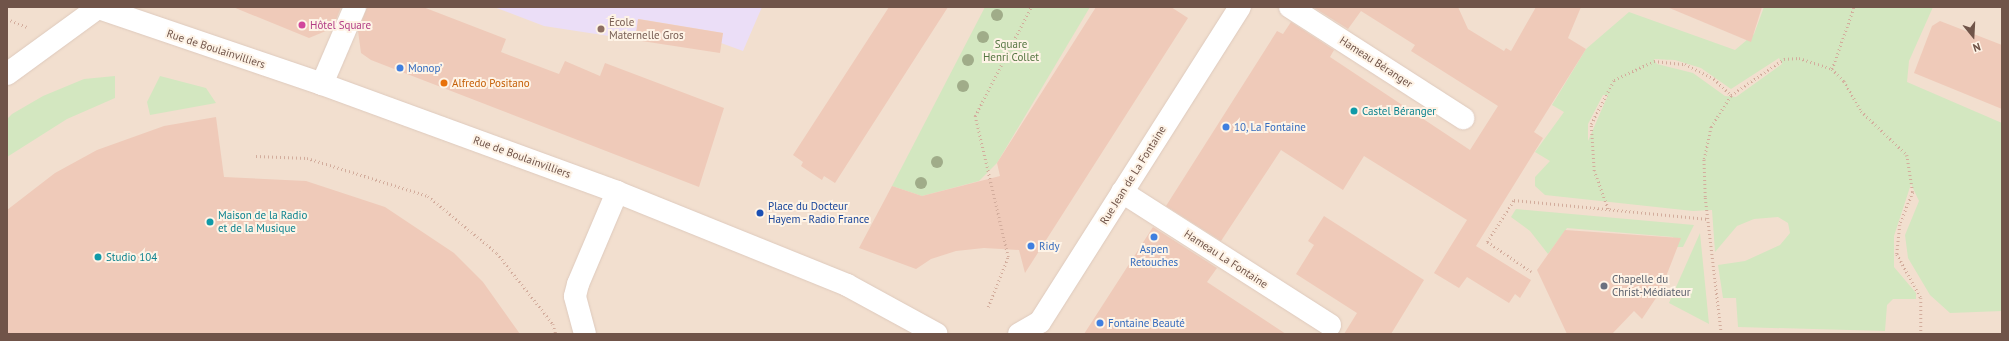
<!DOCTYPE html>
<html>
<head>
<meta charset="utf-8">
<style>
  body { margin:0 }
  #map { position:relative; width:2009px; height:341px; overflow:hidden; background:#fbeee0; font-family:"PT Sans",sans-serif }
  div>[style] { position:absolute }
  .residential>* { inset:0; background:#f2dfcf }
  .education>* { inset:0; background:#ebdef7 }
  .green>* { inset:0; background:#d3e7c0 }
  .building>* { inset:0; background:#efcab9 }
  .path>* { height:2.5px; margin-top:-1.25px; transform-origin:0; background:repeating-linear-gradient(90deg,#d3ad9d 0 1px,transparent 0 4px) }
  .roads { filter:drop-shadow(0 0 1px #decabd) drop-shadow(0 0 1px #decabd) }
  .minor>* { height:22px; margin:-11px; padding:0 11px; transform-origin:11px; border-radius:11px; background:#fff }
  .trees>* { width:12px; height:12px; margin:-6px; border-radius:50%; background:#a0ac89 }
  .dots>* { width:11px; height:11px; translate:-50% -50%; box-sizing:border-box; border:2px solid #fef3e6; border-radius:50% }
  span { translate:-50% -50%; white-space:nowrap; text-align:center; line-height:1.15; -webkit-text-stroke:4px #fef3e6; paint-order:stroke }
  .education-label { font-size:11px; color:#785e54 }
  .left { translate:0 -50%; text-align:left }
  .hotel-label { font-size:11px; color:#b23c85 }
  .park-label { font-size:11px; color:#557642 }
  .street-label { font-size:11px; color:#705449 }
  .shop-label { font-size:11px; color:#366cbe }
  .food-label { font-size:11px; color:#c56008 }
  .culture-label { font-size:11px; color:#0d838f }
  .transit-label { font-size:11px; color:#164399 }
  .worship-label { font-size:11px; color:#5b616d }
  .frame { position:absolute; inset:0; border:8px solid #705449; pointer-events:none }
  .north { position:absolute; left:1953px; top:16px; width:40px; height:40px; -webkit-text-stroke:3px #fef3e6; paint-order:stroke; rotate:162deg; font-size:11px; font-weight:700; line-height:16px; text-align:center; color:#705449 }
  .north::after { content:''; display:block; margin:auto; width:14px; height:18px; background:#705449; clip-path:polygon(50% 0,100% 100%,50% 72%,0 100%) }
</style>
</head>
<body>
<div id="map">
  <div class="residential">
    <div style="clip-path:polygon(7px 7px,2002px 7px,2002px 334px,7px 334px)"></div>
  </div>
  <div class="education">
    <div style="clip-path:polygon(494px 7px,762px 7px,743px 51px,721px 43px,723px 33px,639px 19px,635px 40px,544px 26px)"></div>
  </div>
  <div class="green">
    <div style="clip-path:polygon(985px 7px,1090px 7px,997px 163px,979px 181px,922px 196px,892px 186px)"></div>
    <div style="clip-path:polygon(evenodd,1764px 7px,1933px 7px,1909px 61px,1907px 82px,2002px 123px,2002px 311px,1950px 313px,1930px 295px,1908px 258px,1905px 235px,1919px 201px,1911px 184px,1894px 236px,1894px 267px,1916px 293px,1916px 299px,1893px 299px,1887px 305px,1885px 331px,1738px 327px,1736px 298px,1723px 298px,1718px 265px,1745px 261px,1780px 245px,1790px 233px,1788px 223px,1778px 217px,1754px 219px,1737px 226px,1715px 252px,1712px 210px,1693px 211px,1545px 195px,1535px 186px,1535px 177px,1550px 161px,1535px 152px,1564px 112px,1552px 105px,1586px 49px,1629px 12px,1735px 50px,1754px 34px,1764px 7px,1779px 58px,1782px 64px,1736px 97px,1725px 96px,1693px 73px,1657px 64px,1654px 59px,1675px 60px,1701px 68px,1731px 89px,1779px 58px,1764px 7px,1603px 95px,1608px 95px,1588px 141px,1588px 124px,1603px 95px)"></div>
    <div style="clip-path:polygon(115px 76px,115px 98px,67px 119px,7px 157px,7px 119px,12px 114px,43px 96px,84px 79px)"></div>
    <div style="clip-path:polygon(160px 76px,206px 88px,216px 103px,150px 115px,147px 102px)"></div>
    <div style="clip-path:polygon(1516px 209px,1694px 225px,1683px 247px,1677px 247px,1673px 237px,1567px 228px,1548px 254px,1530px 231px,1511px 217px)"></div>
    <div style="clip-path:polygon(1700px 233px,1709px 324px,1669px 303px)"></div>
  </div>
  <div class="building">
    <div style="clip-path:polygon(233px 7px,341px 7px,333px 28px,309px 38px)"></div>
    <div style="clip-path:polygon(367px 7px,423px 7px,506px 39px,501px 52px,559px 74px,565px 61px,600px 76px,605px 63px,724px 108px,699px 187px,371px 60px,361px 53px,358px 31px)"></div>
    <div style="clip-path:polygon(889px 7px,948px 7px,835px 183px,824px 176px,822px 180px,801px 166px,803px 162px,793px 155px)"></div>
    <div style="clip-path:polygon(1096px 7px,1171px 7px,1188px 18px,1025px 273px,1019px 250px,984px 248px,956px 251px,931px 259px,916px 269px,859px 248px,892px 186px,922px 196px,1000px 176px,997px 163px)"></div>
    <div style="clip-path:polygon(1313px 7px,1458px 7px,1468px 29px,1504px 51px,1506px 48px,1511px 51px,1536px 7px,1581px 7px,1568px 38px,1586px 49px,1534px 132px,1543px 138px,1476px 246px,1531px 280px,1520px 298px,1515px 294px,1509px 303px,1467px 277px,1459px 288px,1434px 273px,1467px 220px,1364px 156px,1343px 190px,1281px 150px,1221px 241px,1166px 206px,1277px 31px,1283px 34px,1291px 22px,1334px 50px,1330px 57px,1470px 150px,1498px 106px,1411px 51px,1415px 45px,1361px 11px,1348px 29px)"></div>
    <div style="clip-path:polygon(1667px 7px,1762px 7px,1751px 42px)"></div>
    <div style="clip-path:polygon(638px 19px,723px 33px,720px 53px,635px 40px)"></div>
    <div style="clip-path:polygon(1940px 21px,2002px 45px,2002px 109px,1914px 73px,1932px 26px)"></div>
    <div style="clip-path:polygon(216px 117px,224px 177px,306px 181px,385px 207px,454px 253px,483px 282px,520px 334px,7px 334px,7px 210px,55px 173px,97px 150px,164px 126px)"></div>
    <div style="clip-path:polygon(1324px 216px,1424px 280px,1391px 334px,1344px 334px,1357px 313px,1296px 274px,1314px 245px,1308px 241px)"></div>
    <div style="clip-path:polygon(1153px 227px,1217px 268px,1207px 282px,1286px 334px,1084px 334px)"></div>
    <div style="clip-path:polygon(1565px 230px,1681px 238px,1660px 292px,1642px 319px,1634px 311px,1612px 334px,1567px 334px,1537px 270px)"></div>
  </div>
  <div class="path">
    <div style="left:7px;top:19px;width:22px;rotate:22deg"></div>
    <div style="left:1832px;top:69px;width:66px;rotate:-70.5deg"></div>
    <div style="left:256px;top:156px;width:51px;rotate:2.2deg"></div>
    <div style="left:307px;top:158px;width:127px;rotate:17.4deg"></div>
    <div style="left:428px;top:196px;width:89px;rotate:39.6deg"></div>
    <div style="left:497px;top:253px;width:90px;rotate:51.7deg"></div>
    <div style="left:553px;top:324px;width:10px;rotate:73deg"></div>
    <div style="left:1608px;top:209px;width:40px;rotate:-110.2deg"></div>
    <div style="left:1594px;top:171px;width:47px;rotate:-93.7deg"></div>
    <div style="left:1591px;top:124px;width:50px;rotate:-62.4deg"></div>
    <div style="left:1614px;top:80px;width:44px;rotate:-25.4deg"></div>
    <div style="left:1654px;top:61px;width:31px;rotate:6deg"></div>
    <div style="left:1685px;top:64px;width:33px;rotate:27deg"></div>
    <div style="left:1714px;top:79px;width:23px;rotate:43deg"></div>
    <div style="left:1531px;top:272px;width:53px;rotate:-145.7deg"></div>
    <div style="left:1487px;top:242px;width:50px;rotate:-57.3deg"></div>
    <div style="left:1514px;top:200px;width:195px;rotate:5.6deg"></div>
    <div style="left:988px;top:307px;width:54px;rotate:-68.2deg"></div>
    <div style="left:1008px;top:257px;width:145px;rotate:-103.2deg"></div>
    <div style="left:975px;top:116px;width:123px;rotate:-62.8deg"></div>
    <div style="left:1721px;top:334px;width:138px;rotate:-96.7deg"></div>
    <div style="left:1705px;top:197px;width:38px;rotate:-92deg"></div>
    <div style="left:1704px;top:159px;width:33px;rotate:-78deg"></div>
    <div style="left:1711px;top:127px;width:38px;rotate:-58deg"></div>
    <div style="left:1731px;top:95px;width:64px;rotate:-34.2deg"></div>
    <div style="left:1784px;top:59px;width:15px;rotate:-4deg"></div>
    <div style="left:1799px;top:58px;width:35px;rotate:18deg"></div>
    <div style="left:1832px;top:69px;width:17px;rotate:45deg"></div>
    <div style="left:1844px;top:81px;width:34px;rotate:60deg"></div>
    <div style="left:1861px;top:111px;width:64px;rotate:43.7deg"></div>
    <div style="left:1907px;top:155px;width:37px;rotate:81deg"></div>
    <div style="left:1913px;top:192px;width:35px;rotate:112deg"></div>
    <div style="left:1900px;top:225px;width:29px;rotate:96deg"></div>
    <div style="left:1897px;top:254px;width:50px;rotate:61.4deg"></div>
    <div style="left:1921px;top:298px;width:36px;rotate:90deg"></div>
  </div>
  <div class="roads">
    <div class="minor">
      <div style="left:96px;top:7px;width:239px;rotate:18.8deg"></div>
      <div style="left:322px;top:84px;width:314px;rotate:20.1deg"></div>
      <div style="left:617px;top:192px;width:248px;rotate:22deg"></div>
      <div style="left:847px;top:285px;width:102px;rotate:28.6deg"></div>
      <div style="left:1290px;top:7px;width:206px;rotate:32.7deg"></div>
      <div style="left:7px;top:74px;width:114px;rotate:-36.1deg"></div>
      <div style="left:322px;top:84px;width:84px;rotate:-66.8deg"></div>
      <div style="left:1122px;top:192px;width:247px;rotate:32.6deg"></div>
      <div style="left:585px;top:334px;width:39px;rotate:-105deg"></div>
      <div style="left:575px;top:296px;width:12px;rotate:-76deg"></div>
      <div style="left:578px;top:284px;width:100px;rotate:-67deg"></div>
      <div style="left:1019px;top:334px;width:24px;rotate:-30deg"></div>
      <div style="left:1040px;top:322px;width:373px;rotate:-57.6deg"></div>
    </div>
  </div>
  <div class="trees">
    <div style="left:997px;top:15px"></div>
    <div style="left:983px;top:37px"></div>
    <div style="left:968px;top:60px"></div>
    <div style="left:963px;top:86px"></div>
    <div style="left:937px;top:162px"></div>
    <div style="left:921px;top:183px"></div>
  </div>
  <div class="dots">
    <div style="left:302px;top:25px;background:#d1479c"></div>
    <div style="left:601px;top:29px;background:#8d6e63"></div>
    <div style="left:400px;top:68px;background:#3f7fe0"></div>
    <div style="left:444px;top:83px;background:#e8710a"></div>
    <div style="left:1354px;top:111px;background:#0f9aa8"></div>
    <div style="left:1226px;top:127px;background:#3f7fe0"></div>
    <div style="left:760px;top:213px;background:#1a4fb4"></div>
    <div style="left:210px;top:222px;background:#0f9aa8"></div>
    <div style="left:1154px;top:237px;background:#3f7fe0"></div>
    <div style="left:1031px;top:246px;background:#3f7fe0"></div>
    <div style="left:98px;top:257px;background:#0f9aa8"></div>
    <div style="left:1604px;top:286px;background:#6b7280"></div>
    <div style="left:1100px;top:323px;background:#3f7fe0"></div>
  </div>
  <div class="education-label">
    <span class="left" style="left:609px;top:29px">École<br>Maternelle Gros</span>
  </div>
  <div class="hotel-label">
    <span class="left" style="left:310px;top:25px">Hôtel Square</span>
  </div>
  <div class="park-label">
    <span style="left:1011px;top:51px">Square<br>Henri Collet</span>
  </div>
  <div class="street-label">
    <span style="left:216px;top:49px;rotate:18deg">Rue de Boulainvilliers</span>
    <span style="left:1376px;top:62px;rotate:33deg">Hameau Béranger</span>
    <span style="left:522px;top:157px;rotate:20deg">Rue de Boulainvilliers</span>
    <span style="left:1133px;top:175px;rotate:-58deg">Rue Jean de La Fontaine</span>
    <span style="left:1226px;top:259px;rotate:33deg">Hameau La Fontaine</span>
  </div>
  <div class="shop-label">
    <span class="left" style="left:408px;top:68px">Monop’</span>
    <span class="left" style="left:1234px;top:127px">10, La Fontaine</span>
    <span class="left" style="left:1039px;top:246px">Ridy</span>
    <span style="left:1154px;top:256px">Aspen<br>Retouches</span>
    <span class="left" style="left:1108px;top:323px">Fontaine Beauté</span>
  </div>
  <div class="food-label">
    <span class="left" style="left:452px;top:83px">Alfredo Positano</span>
  </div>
  <div class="culture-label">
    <span class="left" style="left:1362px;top:111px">Castel Béranger</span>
    <span class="left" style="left:218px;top:222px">Maison de la Radio<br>et de la Musique</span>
    <span class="left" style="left:106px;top:257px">Studio 104</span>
  </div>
  <div class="transit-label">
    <span class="left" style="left:768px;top:213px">Place du Docteur<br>Hayem - Radio France</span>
  </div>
  <div class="worship-label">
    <span class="left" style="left:1612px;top:286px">Chapelle du<br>Christ-Médiateur</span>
  </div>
  <div class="frame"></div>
  <div class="north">N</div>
</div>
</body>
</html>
